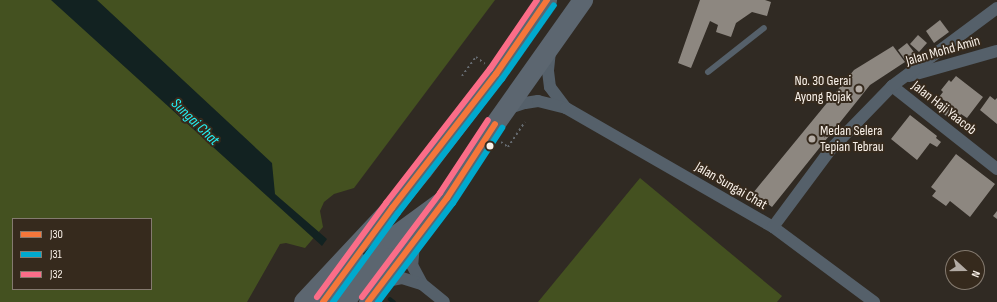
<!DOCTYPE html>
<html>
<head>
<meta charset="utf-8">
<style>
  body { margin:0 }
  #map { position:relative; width:997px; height:302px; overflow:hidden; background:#302a23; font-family:"Sofia Sans Condensed",sans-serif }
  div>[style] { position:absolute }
  .green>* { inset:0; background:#445120 }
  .water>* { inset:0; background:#122221 }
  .stream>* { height:3.5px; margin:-1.75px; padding:0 1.75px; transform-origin:1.75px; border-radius:1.75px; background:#122221 }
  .building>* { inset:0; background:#8d8780 }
  .path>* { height:2px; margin-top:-1px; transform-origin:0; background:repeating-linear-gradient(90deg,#656a6f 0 2px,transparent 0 5px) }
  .service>* { height:6px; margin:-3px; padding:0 3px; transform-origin:3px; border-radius:3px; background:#55606a }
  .minor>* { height:12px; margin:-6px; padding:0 6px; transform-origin:6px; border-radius:6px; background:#55606a }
  .primary>* { height:19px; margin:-9.5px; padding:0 9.5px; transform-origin:9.5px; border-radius:9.5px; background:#5a6774 }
  .trunk>* { height:20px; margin:-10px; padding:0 10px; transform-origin:10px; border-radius:10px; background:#5c6670 }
  .bus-1>* { height:6px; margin:-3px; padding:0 3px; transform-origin:3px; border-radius:3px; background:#f5763a }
  .bus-2>* { height:6px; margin:-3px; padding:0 3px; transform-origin:3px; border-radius:3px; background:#00a9ce }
  .bus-3>* { height:6px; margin:-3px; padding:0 3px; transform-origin:3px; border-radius:3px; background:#fb6d88 }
  .dots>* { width:11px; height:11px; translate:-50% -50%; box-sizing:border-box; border:2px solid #362a1d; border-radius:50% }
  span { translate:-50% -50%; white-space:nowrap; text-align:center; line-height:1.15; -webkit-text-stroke:4px #362a1d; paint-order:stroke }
  .street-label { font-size:14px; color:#f9f1e9 }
  .poi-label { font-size:14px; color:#f9f1e9 }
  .right { translate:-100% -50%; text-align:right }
  .left { translate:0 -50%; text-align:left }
  .water-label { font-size:15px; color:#22f2f5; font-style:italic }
  .legend { position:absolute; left:12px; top:218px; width:140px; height:72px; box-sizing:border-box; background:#362a1d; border:1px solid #847a6f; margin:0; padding:5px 7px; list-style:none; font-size:12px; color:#f9f1e9 }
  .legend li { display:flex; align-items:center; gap:8px; height:20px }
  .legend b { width:20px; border:1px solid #847a6f }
  .north { position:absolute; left:945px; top:250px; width:40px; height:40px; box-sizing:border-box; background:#362a1d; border:1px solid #847a6f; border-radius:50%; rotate:111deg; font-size:11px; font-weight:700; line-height:16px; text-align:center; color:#f9f1e9 }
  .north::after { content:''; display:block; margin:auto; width:14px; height:18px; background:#b3aba4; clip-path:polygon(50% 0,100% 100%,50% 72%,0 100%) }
</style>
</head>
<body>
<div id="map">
  <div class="green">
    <div style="clip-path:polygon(evenodd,0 0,495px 0,354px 188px,334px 194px,324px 202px,320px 211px,323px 227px,305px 248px,286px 243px,280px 244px,247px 302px,0 302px,0 0,13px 219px,151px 219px,151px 289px,13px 289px,13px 219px)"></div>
    <div style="clip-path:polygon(640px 178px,782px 296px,777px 302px,538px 302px)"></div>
  </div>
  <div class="water">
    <div style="clip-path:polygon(51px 0,97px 0,272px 163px,275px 194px,327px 239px,322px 246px)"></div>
  </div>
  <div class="stream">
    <div style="left:390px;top:299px;width:5px;rotate:37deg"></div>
  </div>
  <div class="building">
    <div style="clip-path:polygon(700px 0,765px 0,771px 2px,767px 16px,752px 12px,736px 23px,731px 37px,716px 32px,718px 25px,710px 21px,691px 68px,678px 63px)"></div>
    <div style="clip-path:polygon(940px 20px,949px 32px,934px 43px,926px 31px)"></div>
    <div style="clip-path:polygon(918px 35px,927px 43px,919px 52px,910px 44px)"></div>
    <div style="clip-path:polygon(907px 43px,917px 56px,908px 64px,898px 50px)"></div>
    <div style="clip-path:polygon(893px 46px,905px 62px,870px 85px,772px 207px,753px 193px,854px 70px)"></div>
    <div style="clip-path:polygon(956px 76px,983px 97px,967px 118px,961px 114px,955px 123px,940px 111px,947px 102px,939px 97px,943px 92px,941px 90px,949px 80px,951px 82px)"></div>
    <div style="clip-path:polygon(990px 96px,995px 100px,997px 98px,997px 124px,980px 110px)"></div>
    <div style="clip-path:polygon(910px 115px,937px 136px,936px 138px,941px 142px,937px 147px,930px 143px,917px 160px,891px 139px)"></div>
    <div style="clip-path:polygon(956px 154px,995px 184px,970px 217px,950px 201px,946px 206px,932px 196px,936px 191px,931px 187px)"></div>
    <div style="clip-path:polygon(997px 211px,997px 219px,993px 216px)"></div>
  </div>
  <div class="path">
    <div style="left:462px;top:76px;width:24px;rotate:-54deg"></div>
    <div style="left:476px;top:57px;width:11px;rotate:38deg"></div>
    <div style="left:501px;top:142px;width:9px;rotate:36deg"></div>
    <div style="left:508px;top:147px;width:30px;rotate:-56deg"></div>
  </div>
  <div class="service">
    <div style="left:708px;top:72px;width:71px;rotate:-38.2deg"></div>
  </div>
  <div class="minor">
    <div style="left:550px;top:51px;width:20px;rotate:96deg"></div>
    <div style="left:548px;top:71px;width:16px;rotate:83deg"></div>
    <div style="left:550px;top:87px;width:26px;rotate:53deg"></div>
    <div style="left:909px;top:76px;width:91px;rotate:-15.9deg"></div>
    <div style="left:892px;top:86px;width:134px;rotate:38.3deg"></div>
    <div style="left:506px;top:109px;width:20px;rotate:-18deg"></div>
    <div style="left:525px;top:103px;width:13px;rotate:-9deg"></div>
    <div style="left:538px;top:101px;width:29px;rotate:14deg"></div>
    <div style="left:566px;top:108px;width:239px;rotate:29.9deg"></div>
    <div style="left:773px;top:227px;width:126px;rotate:36.6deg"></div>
    <div style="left:773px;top:227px;width:97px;rotate:-53.4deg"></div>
    <div style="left:831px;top:149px;width:88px;rotate:-45.9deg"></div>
    <div style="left:892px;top:86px;width:131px;rotate:-36.6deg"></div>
    <div style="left:414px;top:244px;width:21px;rotate:95deg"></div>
    <div style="left:412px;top:265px;width:21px;rotate:62deg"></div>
    <div style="left:383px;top:282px;width:19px;rotate:-12deg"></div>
    <div style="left:402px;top:278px;width:21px;rotate:17deg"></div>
    <div style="left:422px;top:284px;width:28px;rotate:39deg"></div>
  </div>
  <div class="primary">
    <div style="left:323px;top:302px;width:54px;rotate:-54deg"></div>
    <div style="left:368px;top:302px;width:121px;rotate:-52.8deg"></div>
  </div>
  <div class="trunk">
    <div style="left:304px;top:302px;width:129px;rotate:-46.9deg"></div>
    <div style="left:392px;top:208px;width:49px;rotate:-50.8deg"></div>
    <div style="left:423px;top:170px;width:121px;rotate:-52.8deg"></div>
    <div style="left:496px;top:74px;width:90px;rotate:-55.4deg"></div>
    <div style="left:345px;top:302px;width:78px;rotate:-53.9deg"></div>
    <div style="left:391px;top:239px;width:69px;rotate:-36.2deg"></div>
    <div style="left:447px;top:198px;width:77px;rotate:-57.1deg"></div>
    <div style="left:489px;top:133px;width:163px;rotate:-54.7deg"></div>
  </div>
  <div class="bus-1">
    <div style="left:323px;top:302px;width:117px;rotate:-53.7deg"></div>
    <div style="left:392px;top:208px;width:170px;rotate:-52.2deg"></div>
    <div style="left:496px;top:74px;width:90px;rotate:-55.4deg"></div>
    <div style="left:368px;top:302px;width:131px;rotate:-52.8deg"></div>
    <div style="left:447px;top:198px;width:88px;rotate:-57deg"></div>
  </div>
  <div class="bus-2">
    <div style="left:333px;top:302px;width:110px;rotate:-53.9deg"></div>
    <div style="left:398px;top:213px;width:170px;rotate:-52.2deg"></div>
    <div style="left:502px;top:79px;width:90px;rotate:-54.9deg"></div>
    <div style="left:378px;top:302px;width:124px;rotate:-52.9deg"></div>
    <div style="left:453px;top:203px;width:90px;rotate:-56.8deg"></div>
  </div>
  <div class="bus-3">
    <div style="left:317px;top:297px;width:117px;rotate:-53.7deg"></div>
    <div style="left:386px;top:203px;width:170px;rotate:-52.2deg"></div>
    <div style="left:490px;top:69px;width:83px;rotate:-55.7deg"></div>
    <div style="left:362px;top:297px;width:130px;rotate:-53.1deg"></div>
    <div style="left:440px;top:193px;width:87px;rotate:-56.7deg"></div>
  </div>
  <div class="dots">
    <div style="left:859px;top:89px;background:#b3aba4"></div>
    <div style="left:812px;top:139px;background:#b3aba4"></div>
    <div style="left:490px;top:146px;background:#f9f1e9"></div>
  </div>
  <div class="street-label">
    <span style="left:943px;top:51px;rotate:-16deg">Jalan Mohd Amin</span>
    <span style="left:944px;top:108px;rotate:38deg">Jalan Haji Yaacob</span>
    <span style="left:731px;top:186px;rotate:30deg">Jalan Sungai Chat</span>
  </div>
  <div class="poi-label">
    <span class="right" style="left:851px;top:89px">No. 30 Gerai<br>Ayong Rojak</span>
    <span class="left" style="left:820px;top:139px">Medan Selera<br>Tepian Tebrau</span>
  </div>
  <div class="water-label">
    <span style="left:195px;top:122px;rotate:44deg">Sungai Chat</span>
  </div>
  <ul class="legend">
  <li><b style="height:5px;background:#f5763a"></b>J30</li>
  <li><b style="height:5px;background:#00a9ce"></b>J31</li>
  <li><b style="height:5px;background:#fb6d88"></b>J32</li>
  </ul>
  <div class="north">N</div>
</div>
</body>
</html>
